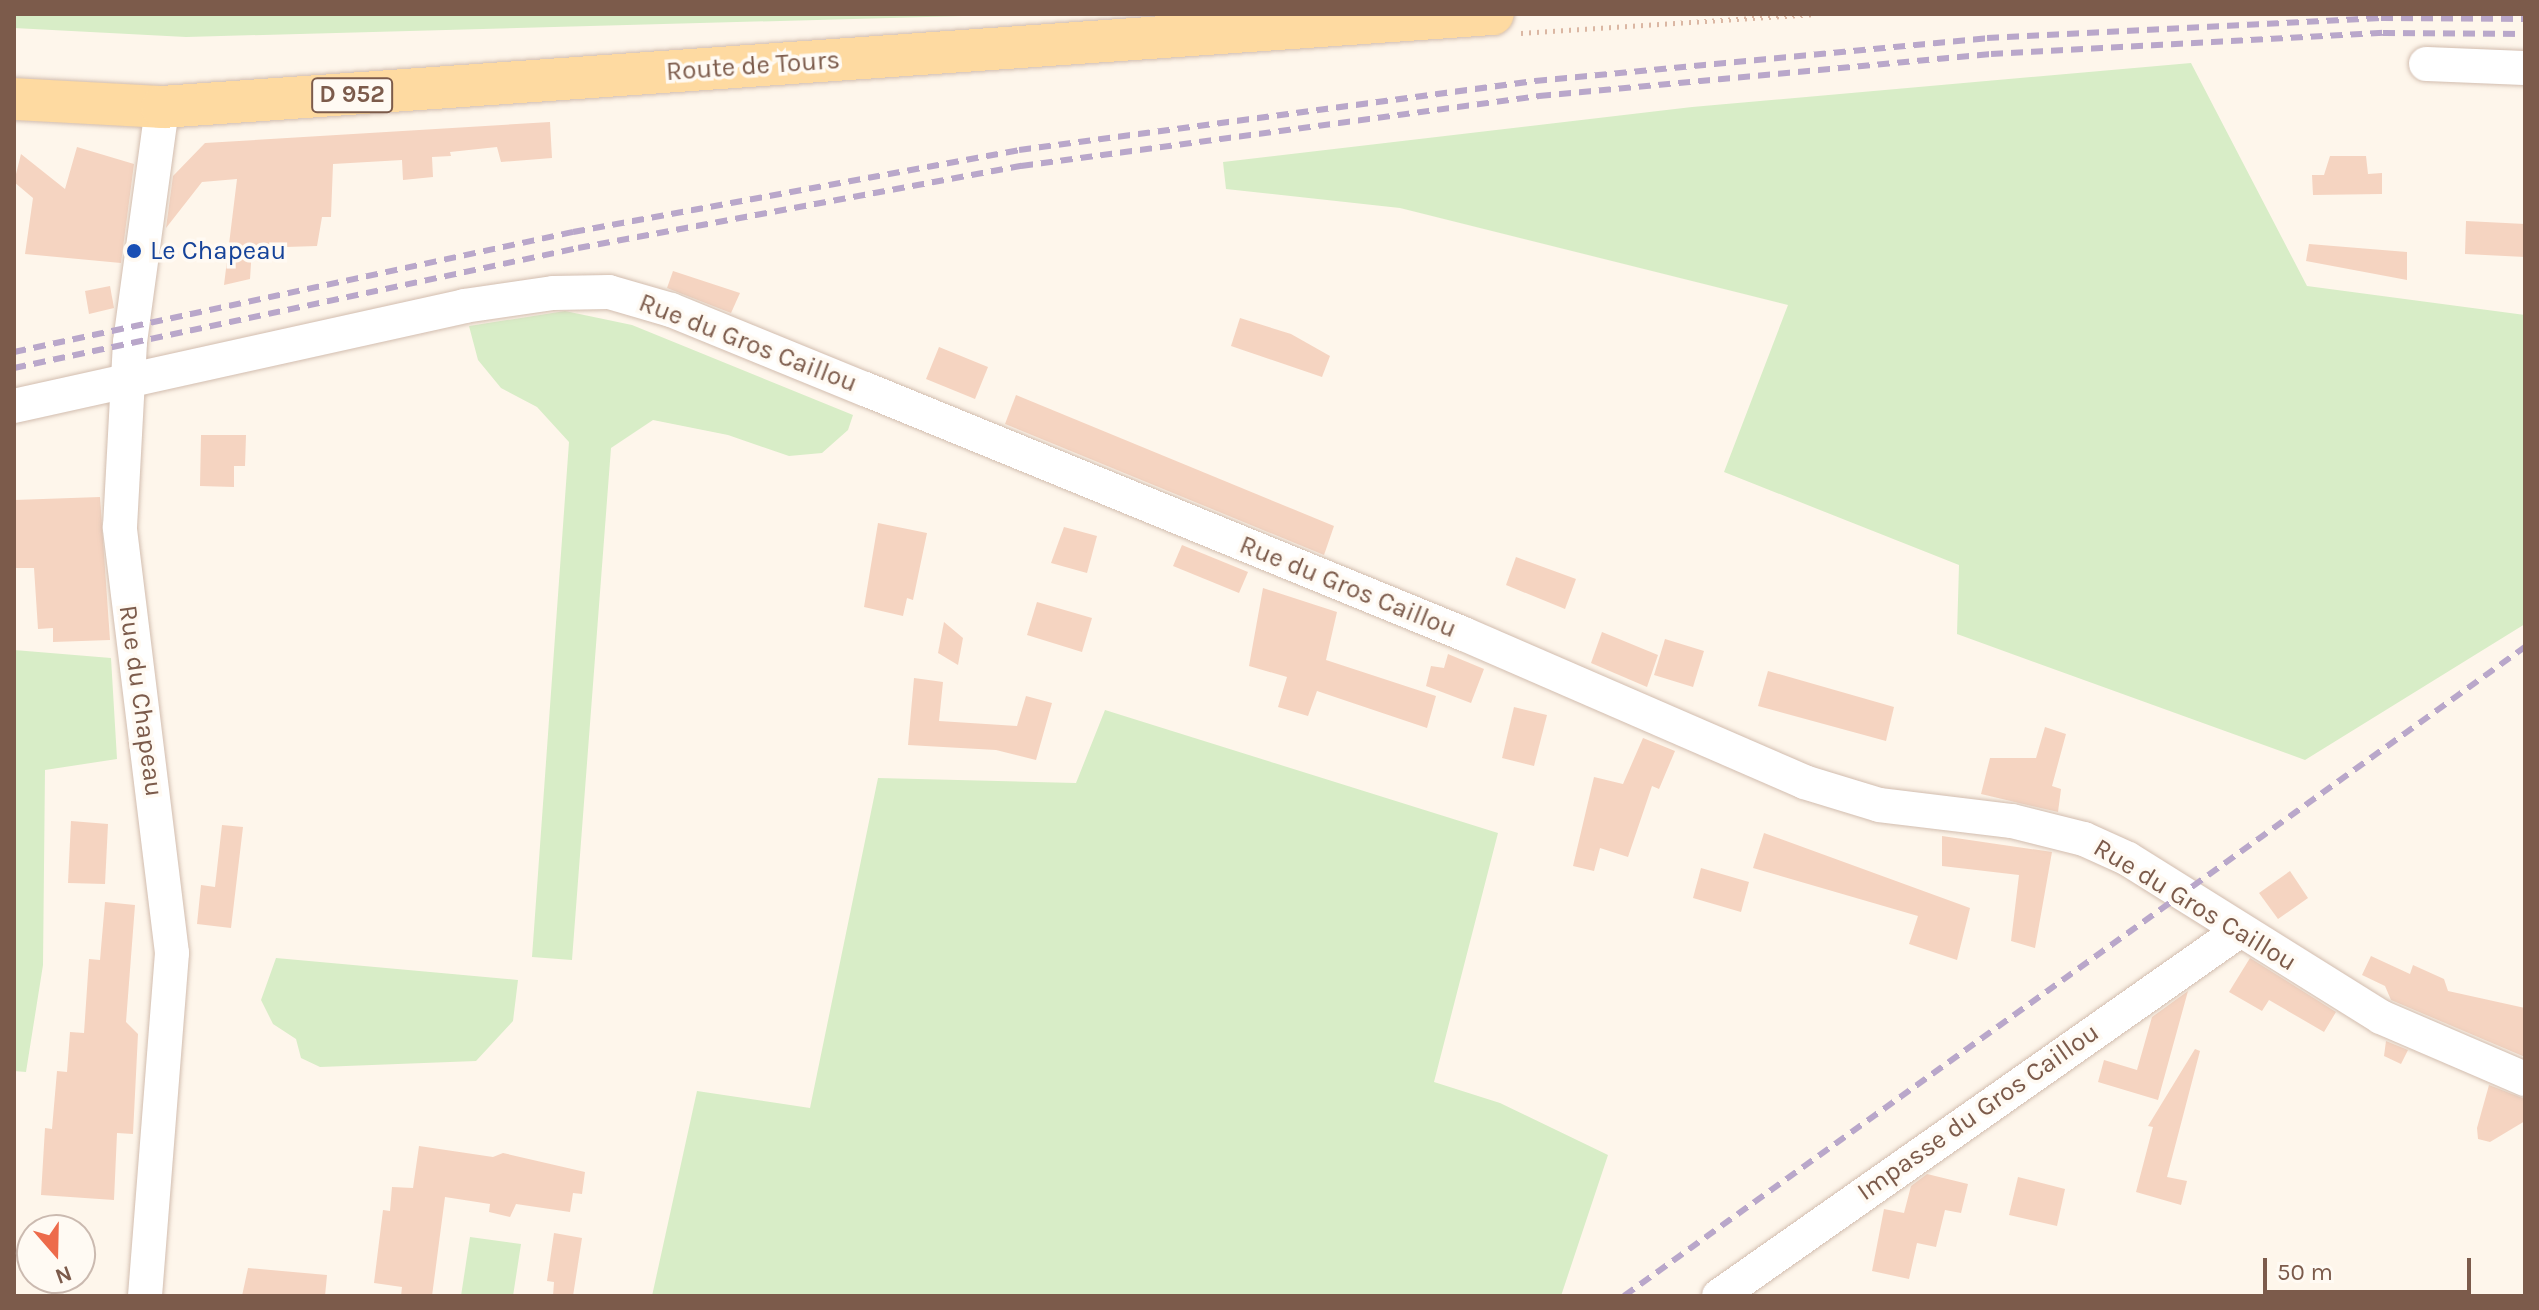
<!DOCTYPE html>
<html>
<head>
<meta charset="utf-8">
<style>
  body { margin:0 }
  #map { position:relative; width:2539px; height:1310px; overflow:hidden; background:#fef6eb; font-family:Karla,sans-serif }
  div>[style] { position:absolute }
  .green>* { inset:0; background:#d8edc7 }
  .building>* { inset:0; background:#f5d4c1 }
  .path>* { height:5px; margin-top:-2.5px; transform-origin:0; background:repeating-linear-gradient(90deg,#dbb7a3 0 2px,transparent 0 8px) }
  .roads { filter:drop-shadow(0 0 2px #d2bdaf) drop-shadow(0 0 2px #d2bdaf) }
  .minor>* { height:34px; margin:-17px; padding:0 17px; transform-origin:17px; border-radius:17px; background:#fff }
  .major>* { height:42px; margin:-21px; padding:0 21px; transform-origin:21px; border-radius:21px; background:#fedaa1 }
  .rail>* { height:6px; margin-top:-3px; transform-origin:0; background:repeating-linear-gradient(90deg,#b9a7ca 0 12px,transparent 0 20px) }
  .dots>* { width:22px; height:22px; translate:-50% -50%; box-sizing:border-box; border:4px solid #fffaf3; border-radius:50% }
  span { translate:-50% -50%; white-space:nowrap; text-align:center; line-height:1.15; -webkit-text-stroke:7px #fffaf3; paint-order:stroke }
  .shield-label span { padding:2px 6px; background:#fffaf3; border:2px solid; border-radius:6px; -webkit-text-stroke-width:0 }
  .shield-label { font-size:24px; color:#7c5b4b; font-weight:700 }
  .street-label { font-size:26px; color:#7c5b4b }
  .transit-label { font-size:26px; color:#164399 }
  .left { translate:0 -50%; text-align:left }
  .frame { position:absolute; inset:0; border:16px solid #7c5b4b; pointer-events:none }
  .north { position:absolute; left:16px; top:1214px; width:80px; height:80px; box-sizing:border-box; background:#fffaf3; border:2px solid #cbbab0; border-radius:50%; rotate:160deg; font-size:22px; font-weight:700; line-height:32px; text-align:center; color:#7c5b4b }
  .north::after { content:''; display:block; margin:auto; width:28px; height:36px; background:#ed6b4b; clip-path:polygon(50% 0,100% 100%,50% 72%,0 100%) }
  .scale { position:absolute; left:2263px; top:1258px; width:208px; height:36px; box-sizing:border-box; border:4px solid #7c5b4b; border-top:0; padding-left:10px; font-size:24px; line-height:28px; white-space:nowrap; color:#7c5b4b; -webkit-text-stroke:6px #fffaf3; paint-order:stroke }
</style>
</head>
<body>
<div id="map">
  <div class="green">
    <div style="clip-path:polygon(14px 14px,1034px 14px,186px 37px,14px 28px)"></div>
    <div style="clip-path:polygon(2191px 63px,2307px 286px,2525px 315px,2525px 624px,2305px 760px,1957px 634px,1959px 565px,1724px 472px,1788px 305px,1400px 208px,1226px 189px,1223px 162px,1692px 107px)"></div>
    <div style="clip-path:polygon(565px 311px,632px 325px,853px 415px,848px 430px,822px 453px,789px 456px,728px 435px,653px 420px,611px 448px,572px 960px,532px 957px,569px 442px,537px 407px,501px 388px,478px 360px,469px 326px)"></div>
    <div style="clip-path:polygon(14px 650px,111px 658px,117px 759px,45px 770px,43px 965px,26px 1072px,14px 1071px)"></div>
    <div style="clip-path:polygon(1105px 710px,1498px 833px,1434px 1082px,1500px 1103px,1608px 1155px,1561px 1296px,652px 1296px,697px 1091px,810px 1108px,878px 778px,1076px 783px)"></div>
    <div style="clip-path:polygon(276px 958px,518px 980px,513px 1021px,476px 1061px,320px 1067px,301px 1058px,296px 1039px,273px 1024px,261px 1000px)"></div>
    <div style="clip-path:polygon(470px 1237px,521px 1244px,513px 1296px,461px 1296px)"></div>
  </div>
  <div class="building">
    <div style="clip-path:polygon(550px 122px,552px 158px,501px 162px,497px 147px,450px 152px,451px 156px,432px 157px,433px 177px,403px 180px,402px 160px,333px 164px,331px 217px,322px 217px,317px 246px,252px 248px,250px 279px,224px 285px,237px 179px,202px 182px,166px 228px,173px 176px,205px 143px)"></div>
    <div style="clip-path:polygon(77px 147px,134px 164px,121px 263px,25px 254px,33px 198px,14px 182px,21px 154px,65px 189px)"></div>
    <div style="clip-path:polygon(2330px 156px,2366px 156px,2368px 174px,2382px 173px,2382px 194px,2313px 195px,2312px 175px,2324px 175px)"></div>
    <div style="clip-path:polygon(2466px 221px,2525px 224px,2525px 257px,2465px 254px)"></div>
    <div style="clip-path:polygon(2309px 244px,2407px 252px,2407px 280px,2306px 261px)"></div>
    <div style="clip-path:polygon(673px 271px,740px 293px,731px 313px,667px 288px)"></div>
    <div style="clip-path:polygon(110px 286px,114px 308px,89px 314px,85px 291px)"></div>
    <div style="clip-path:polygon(1240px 318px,1291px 334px,1330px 356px,1322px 377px,1231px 346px)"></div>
    <div style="clip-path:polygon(939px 347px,988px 367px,975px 399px,926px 379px)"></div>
    <div style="clip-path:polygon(1016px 395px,1334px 526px,1324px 555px,1005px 424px)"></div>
    <div style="clip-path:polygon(201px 435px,246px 435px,245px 466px,234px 466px,234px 487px,200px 486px)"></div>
    <div style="clip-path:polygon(100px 497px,110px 640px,53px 642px,53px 628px,38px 629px,34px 568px,14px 568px,14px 500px)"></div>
    <div style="clip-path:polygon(878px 523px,927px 533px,913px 600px,907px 598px,903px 616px,864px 607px)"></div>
    <div style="clip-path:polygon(1064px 527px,1097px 536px,1087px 573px,1051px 563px)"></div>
    <div style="clip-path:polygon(1182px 545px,1248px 572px,1239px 593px,1173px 566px)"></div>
    <div style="clip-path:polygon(1516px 557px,1576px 579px,1565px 609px,1506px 585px)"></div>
    <div style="clip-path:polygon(1263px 588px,1337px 612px,1326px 660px,1436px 696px,1427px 728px,1317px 691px,1308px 716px,1278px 707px,1287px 677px,1249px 666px)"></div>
    <div style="clip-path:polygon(1037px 602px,1092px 618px,1082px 652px,1027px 635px)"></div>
    <div style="clip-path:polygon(944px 622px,963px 638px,958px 665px,938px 653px)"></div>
    <div style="clip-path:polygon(1602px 632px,1658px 655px,1647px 687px,1591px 663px)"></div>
    <div style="clip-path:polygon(1665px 639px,1704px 651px,1693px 687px,1654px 675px)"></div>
    <div style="clip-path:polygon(1448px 654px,1484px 669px,1471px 703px,1426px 686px,1431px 666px,1444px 668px)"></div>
    <div style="clip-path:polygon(1768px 671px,1894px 707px,1886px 741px,1758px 706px)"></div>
    <div style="clip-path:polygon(914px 678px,943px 682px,939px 721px,1017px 726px,1026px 696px,1052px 703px,1036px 760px,996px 750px,908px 745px)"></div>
    <div style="clip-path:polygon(1514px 707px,1547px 715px,1534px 766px,1502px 758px)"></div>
    <div style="clip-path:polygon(2045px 727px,2066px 734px,2052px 786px,2061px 789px,2058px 812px,1981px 794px,1990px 758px,2036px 758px)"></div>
    <div style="clip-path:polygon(1643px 738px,1675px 751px,1659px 789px,1652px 786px,1628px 857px,1600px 848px,1594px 871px,1573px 866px,1594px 777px,1623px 784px)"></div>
    <div style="clip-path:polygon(71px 821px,108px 824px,105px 884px,68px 883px)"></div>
    <div style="clip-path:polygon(222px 825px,243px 827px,231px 928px,197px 924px,201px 885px,215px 887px)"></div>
    <div style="clip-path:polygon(1764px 833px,1970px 908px,1957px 960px,1909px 944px,1918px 916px,1753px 868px)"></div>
    <div style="clip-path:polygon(1942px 836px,2052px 852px,2035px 948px,2011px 941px,2019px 875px,1942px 866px)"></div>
    <div style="clip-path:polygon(1701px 868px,1749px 882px,1741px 912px,1693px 898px)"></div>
    <div style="clip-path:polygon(2290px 871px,2308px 898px,2278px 919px,2259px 893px)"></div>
    <div style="clip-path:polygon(105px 902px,135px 905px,126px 1022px,138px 1034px,133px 1134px,117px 1133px,114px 1200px,41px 1195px,45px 1128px,52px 1129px,57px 1071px,67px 1072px,70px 1032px,84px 1033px,89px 959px,100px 960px)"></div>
    <div style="clip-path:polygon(2371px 956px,2410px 974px,2413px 965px,2444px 979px,2448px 991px,2525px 1008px,2525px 1057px,2391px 1000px,2385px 986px,2362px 975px)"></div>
    <div style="clip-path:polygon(2250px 958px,2336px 1012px,2324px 1032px,2269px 1000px,2262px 1011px,2229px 992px)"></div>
    <div style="clip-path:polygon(2188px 991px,2158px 1100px,2098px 1082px,2104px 1060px,2137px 1070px,2152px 1017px)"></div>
    <div style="clip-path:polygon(2386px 1041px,2408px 1050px,2401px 1064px,2384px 1056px)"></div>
    <div style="clip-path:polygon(2195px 1049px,2200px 1051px,2167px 1177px,2187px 1181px,2181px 1205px,2136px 1192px,2153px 1127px,2148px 1126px)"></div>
    <div style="clip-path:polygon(2489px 1085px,2525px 1099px,2525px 1121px,2490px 1142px,2478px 1139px,2477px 1128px)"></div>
    <div style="clip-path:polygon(419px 1146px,493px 1157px,503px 1153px,585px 1172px,582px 1194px,573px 1193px,570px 1212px,516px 1204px,510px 1217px,489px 1212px,490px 1204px,445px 1197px,432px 1296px,401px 1296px,402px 1287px,374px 1283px,383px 1210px,390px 1211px,392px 1187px,413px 1188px)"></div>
    <div style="clip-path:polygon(1927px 1174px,1968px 1184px,1961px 1213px,1945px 1210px,1936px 1247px,1917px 1243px,1909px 1279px,1872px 1271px,1884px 1209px,1904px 1213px,1911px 1186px)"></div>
    <div style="clip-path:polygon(2018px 1177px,2065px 1189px,2057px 1226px,2009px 1215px)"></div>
    <div style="clip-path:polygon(554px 1233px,582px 1238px,573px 1296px,553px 1296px,554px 1282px,547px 1281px)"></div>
    <div style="clip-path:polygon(248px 1268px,327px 1275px,325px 1296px,242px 1296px)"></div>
  </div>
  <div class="path">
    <div style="left:1521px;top:33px;width:292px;rotate:-3.7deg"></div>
  </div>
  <div class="roads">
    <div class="minor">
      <div style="left:2426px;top:64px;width:99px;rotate:2.3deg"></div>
      <div style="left:14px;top:406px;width:461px;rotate:-12.5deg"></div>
      <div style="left:464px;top:306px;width:90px;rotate:-8.3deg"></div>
      <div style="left:553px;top:293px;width:56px;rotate:-1deg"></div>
      <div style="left:609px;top:292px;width:65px;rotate:16.2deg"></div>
      <div style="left:671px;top:310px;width:209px;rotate:22.2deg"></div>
      <div style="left:865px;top:389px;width:647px;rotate:22.25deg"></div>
      <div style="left:1464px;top:634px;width:371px;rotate:23.5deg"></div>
      <div style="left:1804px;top:782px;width:78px;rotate:17deg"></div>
      <div style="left:1879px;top:805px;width:134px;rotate:6.9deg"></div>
      <div style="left:2012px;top:821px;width:74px;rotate:14deg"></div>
      <div style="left:2084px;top:839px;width:48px;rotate:24.4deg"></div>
      <div style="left:2128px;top:859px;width:298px;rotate:32deg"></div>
      <div style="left:2381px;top:1017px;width:157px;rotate:23.3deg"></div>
      <div style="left:145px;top:1296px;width:344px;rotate:-85.5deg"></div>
      <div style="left:172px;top:953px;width:429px;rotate:-97deg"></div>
      <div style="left:120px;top:527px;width:185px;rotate:-86.9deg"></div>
      <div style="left:130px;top:342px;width:237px;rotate:-82.2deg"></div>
      <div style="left:1719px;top:1296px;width:635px;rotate:-35.07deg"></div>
    </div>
    <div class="major">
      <div style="left:14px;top:99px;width:148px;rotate:3.1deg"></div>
      <div style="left:162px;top:107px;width:1334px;rotate:-4deg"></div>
    </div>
  </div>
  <div class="rail">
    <div style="left:14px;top:352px;width:572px;rotate:-12.12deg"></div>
    <div style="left:573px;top:232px;width:453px;rotate:-10.4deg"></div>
    <div style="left:1019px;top:150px;width:521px;rotate:-7.62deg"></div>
    <div style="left:1535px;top:81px;width:454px;rotate:-5.4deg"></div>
    <div style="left:1987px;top:38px;width:395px;rotate:-2.9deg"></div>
    <div style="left:2381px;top:18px;width:144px;rotate:0.4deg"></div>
    <div style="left:14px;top:368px;width:577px;rotate:-12.01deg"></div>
    <div style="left:578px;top:248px;width:451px;rotate:-10.5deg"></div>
    <div style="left:1021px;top:166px;width:523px;rotate:-7.7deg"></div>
    <div style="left:1539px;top:96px;width:454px;rotate:-5.3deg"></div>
    <div style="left:1991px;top:54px;width:393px;rotate:-3.1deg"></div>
    <div style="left:2383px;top:33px;width:142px;rotate:0.4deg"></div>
    <div style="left:1624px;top:1296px;width:1110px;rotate:-35.77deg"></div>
  </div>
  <div class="dots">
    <div style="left:134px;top:251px;background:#1a4fb4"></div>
  </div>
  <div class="shield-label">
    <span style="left:352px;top:95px">D 952</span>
  </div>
  <div class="street-label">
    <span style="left:753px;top:66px;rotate:-4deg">Route de Tours</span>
    <span style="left:748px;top:343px;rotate:21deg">Rue du Gros Caillou</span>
    <span style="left:1348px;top:587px;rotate:22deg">Rue du Gros Caillou</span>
    <span style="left:141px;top:701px;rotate:82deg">Rue du Chapeau</span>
    <span style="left:2195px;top:905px;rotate:31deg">Rue du Gros Caillou</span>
    <span style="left:1978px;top:1112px;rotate:-35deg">Impasse du Gros Caillou</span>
  </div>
  <div class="transit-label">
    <span class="left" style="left:150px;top:251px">Le Chapeau</span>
  </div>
  <div class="frame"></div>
  <div class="north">N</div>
  <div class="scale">50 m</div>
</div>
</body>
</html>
